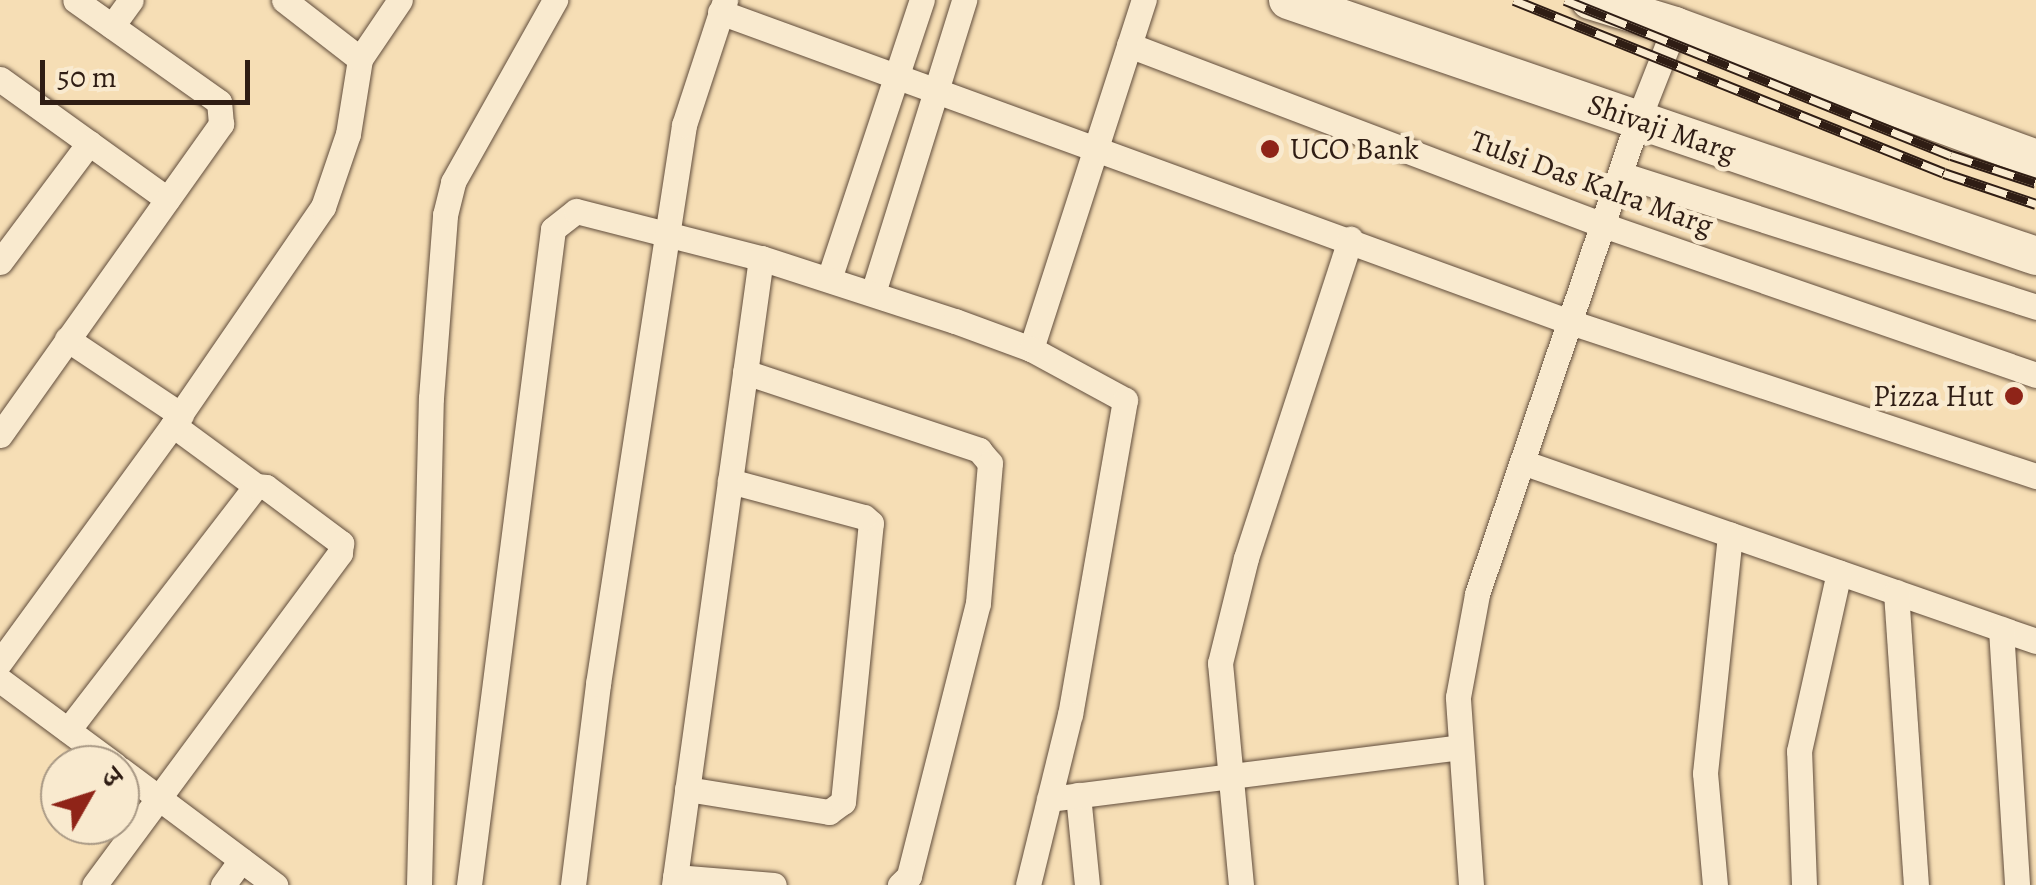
<!DOCTYPE html>
<html>
<head>
<meta charset="utf-8">
<style>
  body { margin:0 }
  #map { position:relative; width:2036px; height:885px; overflow:hidden; background:#f6deb5; font-family:Alegreya,"Noto Serif Devanagari",serif }
  div>[style] { position:absolute }
  .roads { filter:drop-shadow(0 0 2px #614d3c) drop-shadow(0 0 2px #614d3c) }
  .street>* { height:25px; margin:-12.5px; padding:0 12.5px; transform-origin:12.5px; border-radius:12.5px; background:#f9eacf }
  .secondary>* { height:38px; margin:-19px; padding:0 19px; transform-origin:19px; border-radius:19px; background:#f9eacf }
  .rail>* { height:11px; margin-top:-5.5px; transform-origin:0; background:repeating-linear-gradient(90deg,#f9eacf 0 22px,#2f1d14 0 44px); box-sizing:border-box; border-block:2px solid #2f1d14 }
  .dots>* { width:28px; height:28px; translate:-50% -50%; box-sizing:border-box; border:5px solid #f9eacf; border-radius:50% }
  span { translate:-50% -50%; white-space:nowrap; text-align:center; line-height:1.15; -webkit-text-stroke:9px #f9eacf; paint-order:stroke }
  .street-label { font-size:30px; color:#2f1d14 }
  .poi-label { font-size:30px; color:#2f1d14 }
  .left { translate:0 -50%; text-align:left }
  .right { translate:-100% -50%; text-align:right }
  .north { position:absolute; left:40px; top:745px; width:100px; height:100px; box-sizing:border-box; background:#f9eacf; border:2px solid #a89884; border-radius:50%; rotate:51deg; font-size:28px; font-weight:700; line-height:40px; text-align:center; color:#2f1d14 }
  .north::after { content:''; display:block; margin:auto; width:35px; height:45px; background:#8f2418; clip-path:polygon(50% 0,100% 100%,50% 72%,0 100%) }
  .scale { position:absolute; left:40px; top:60px; width:210px; height:45px; box-sizing:border-box; border:5px solid #2f1d14; border-top:0; padding-left:12px; font-size:30px; line-height:35px; white-space:nowrap; color:#2f1d14; -webkit-text-stroke:8px #f9eacf; paint-order:stroke }
</style>
</head>
<body>
<div id="map">
  <div class="roads">
    <div class="street">
      <div style="left:284px;top:0;width:96px;rotate:37.8deg"></div>
      <div style="left:720px;top:12px;width:905px;rotate:20.04deg"></div>
      <div style="left:1570px;top:322px;width:491px;rotate:18.3deg"></div>
      <div style="left:112px;top:26px;width:32px;rotate:-54deg"></div>
      <div style="left:1129px;top:45px;width:507px;rotate:20.79deg"></div>
      <div style="left:1603px;top:225px;width:458px;rotate:19.1deg"></div>
      <div style="left:0;top:79px;width:206px;rotate:35.7deg"></div>
      <div style="left:1620px;top:174px;width:437px;rotate:17.7deg"></div>
      <div style="left:0;top:262px;width:149px;rotate:-53.2deg"></div>
      <div style="left:829px;top:279px;width:294px;rotate:-71.6deg"></div>
      <div style="left:873px;top:293px;width:307px;rotate:-72.7deg"></div>
      <div style="left:67px;top:339px;width:137px;rotate:33.7deg"></div>
      <div style="left:1031px;top:349px;width:367px;rotate:-72.1deg"></div>
      <div style="left:745px;top:372px;width:247px;rotate:18.4deg"></div>
      <div style="left:979px;top:450px;width:17px;rotate:50deg"></div>
      <div style="left:990px;top:463px;width:141px;rotate:94.9deg"></div>
      <div style="left:978px;top:603px;width:282px;rotate:104.2deg"></div>
      <div style="left:909px;top:876px;width:13px;rotate:135deg"></div>
      <div style="left:173px;top:425px;width:103px;rotate:36.3deg"></div>
      <div style="left:0;top:435px;width:382px;rotate:-54.6deg"></div>
      <div style="left:221px;top:124px;width:22px;rotate:-95deg"></div>
      <div style="left:219px;top:102px;width:176px;rotate:-144.7deg"></div>
      <div style="left:1522px;top:462px;width:544px;rotate:19.2deg"></div>
      <div style="left:1896px;top:592px;width:294px;rotate:86.1deg"></div>
      <div style="left:2001px;top:629px;width:256px;rotate:86.4deg"></div>
      <div style="left:0;top:662px;width:293px;rotate:-53.9deg"></div>
      <div style="left:173px;top:425px;width:265px;rotate:-55.5deg"></div>
      <div style="left:323px;top:207px;width:77px;rotate:-71.1deg"></div>
      <div style="left:348px;top:134px;width:76px;rotate:-80.9deg"></div>
      <div style="left:360px;top:59px;width:71px;rotate:-55.9deg"></div>
      <div style="left:0;top:680px;width:143px;rotate:36.5deg"></div>
      <div style="left:68px;top:730px;width:308px;rotate:-52.4deg"></div>
      <div style="left:256px;top:486px;width:10px;rotate:6deg"></div>
      <div style="left:266px;top:487px;width:94px;rotate:36.7deg"></div>
      <div style="left:341px;top:543px;width:10px;rotate:96deg"></div>
      <div style="left:340px;top:553px;width:413px;rotate:126.5deg"></div>
      <div style="left:120px;top:769px;width:194px;rotate:36.8deg"></div>
      <div style="left:687px;top:789px;width:144px;rotate:9.2deg"></div>
      <div style="left:829px;top:812px;width:17px;rotate:-36deg"></div>
      <div style="left:843px;top:802px;width:280px;rotate:-84.3deg"></div>
      <div style="left:871px;top:523px;width:9px;rotate:-139deg"></div>
      <div style="left:864px;top:517px;width:139px;rotate:-165deg"></div>
      <div style="left:1078px;top:795px;width:90px;rotate:84.3deg"></div>
      <div style="left:1049px;top:799px;width:412px;rotate:-7.2deg"></div>
      <div style="left:675px;top:877px;width:99px;rotate:4.6deg"></div>
      <div style="left:223px;top:885px;width:31px;rotate:-54deg"></div>
      <div style="left:419px;top:885px;width:487px;rotate:-88.6deg"></div>
      <div style="left:431px;top:398px;width:184px;rotate:-85.6deg"></div>
      <div style="left:445px;top:215px;width:34px;rotate:-76deg"></div>
      <div style="left:453px;top:182px;width:209px;rotate:-60.7deg"></div>
      <div style="left:469px;top:885px;width:661px;rotate:-82.7deg"></div>
      <div style="left:553px;top:229px;width:29px;rotate:-38deg"></div>
      <div style="left:576px;top:211px;width:191px;rotate:14.3deg"></div>
      <div style="left:761px;top:258px;width:204px;rotate:18deg"></div>
      <div style="left:955px;top:321px;width:81px;rotate:20.2deg"></div>
      <div style="left:1031px;top:349px;width:107px;rotate:28.5deg"></div>
      <div style="left:1125px;top:400px;width:319px;rotate:99.9deg"></div>
      <div style="left:1070px;top:714px;width:176px;rotate:103.8deg"></div>
      <div style="left:573px;top:885px;width:203px;rotate:-82.9deg"></div>
      <div style="left:598px;top:684px;width:566px;rotate:-81.25deg"></div>
      <div style="left:684px;top:125px;width:132px;rotate:-71.8deg"></div>
      <div style="left:674px;top:885px;width:633px;rotate:-82.1deg"></div>
      <div style="left:1241px;top:885px;width:223px;rotate:-95.4deg"></div>
      <div style="left:1220px;top:663px;width:108px;rotate:-76.1deg"></div>
      <div style="left:1246px;top:558px;width:336px;rotate:-71.9deg"></div>
      <div style="left:1471px;top:885px;width:188px;rotate:-94deg"></div>
      <div style="left:1458px;top:697px;width:105px;rotate:-79.5deg"></div>
      <div style="left:1477px;top:594px;width:501px;rotate:-71.24deg"></div>
      <div style="left:1638px;top:120px;width:101px;rotate:-68.5deg"></div>
      <div style="left:1715px;top:885px;width:112px;rotate:-95.1deg"></div>
      <div style="left:1705px;top:773px;width:240px;rotate:-84deg"></div>
      <div style="left:1804px;top:885px;width:134px;rotate:-92.1deg"></div>
      <div style="left:1799px;top:751px;width:183px;rotate:-77.4deg"></div>
    </div>
    <div class="secondary">
      <div style="left:1288px;top:0;width:791px;rotate:18.89deg"></div>
      <div style="left:1590px;top:0;width:89px;rotate:17deg"></div>
      <div style="left:1675px;top:26px;width:385px;rotate:20.2deg"></div>
    </div>
  </div>
  <div class="rail">
    <div style="left:1514px;top:0;width:463px;rotate:21.9deg"></div>
    <div style="left:1944px;top:173px;width:97px;rotate:18.6deg"></div>
    <div style="left:1565px;top:0;width:416px;rotate:21.9deg"></div>
    <div style="left:1951px;top:155px;width:89px;rotate:18.2deg"></div>
  </div>
  <div class="dots">
    <div style="left:1270px;top:149px;background:#8f2418"></div>
    <div style="left:2014px;top:396px;background:#8f2418"></div>
  </div>
  <div class="street-label">
    <span style="left:1662px;top:128px;rotate:19deg">Shivaji Marg</span>
    <span style="left:1592px;top:183px;rotate:20deg">Tulsi Das Kalra Marg</span>
  </div>
  <div class="poi-label">
    <span class="left" style="left:1290px;top:149px">UCO Bank</span>
    <span class="right" style="left:1994px;top:396px">Pizza Hut</span>
  </div>
  <div class="north">उ</div>
  <div class="scale">50 m</div>
</div>
</body>
</html>
